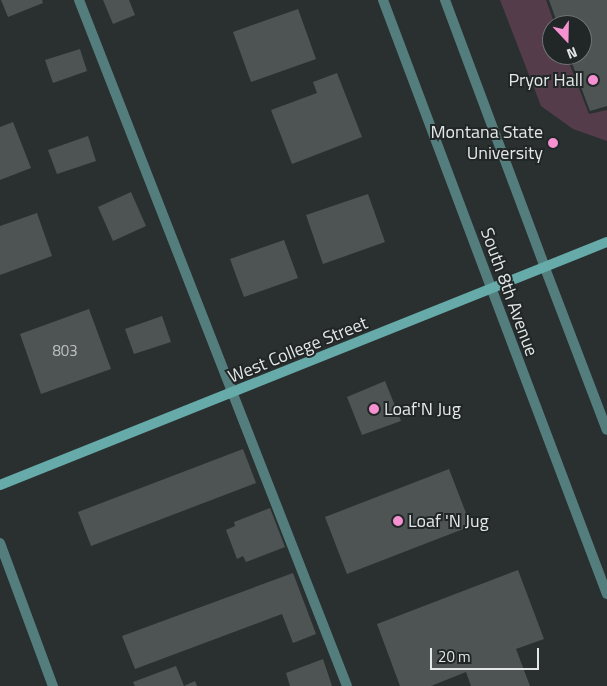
<!DOCTYPE html>
<html>
<head>
<meta charset="utf-8">
<style>
  body { margin:0 }
  #map { position:relative; width:607px; height:686px; overflow:hidden; background:#2a3030; font-family:"Titillium Web",sans-serif }
  div>[style] { position:absolute }
  .green>* { inset:0; background:#553c4b }
  .building>* { inset:0; background:#4e5453 }
  .service>* { height:10px; margin:-5px; padding:0 5px; transform-origin:5px; border-radius:5px; background:#547e7d }
  .minor>* { height:10px; margin:-5px; padding:0 5px; transform-origin:5px; border-radius:5px; background:#547e7d }
  .tertiary>* { height:10px; margin:-5px; padding:0 5px; transform-origin:5px; border-radius:5px; background:#547e7d }
  .secondary>* { height:10px; margin:-5px; padding:0 5px; transform-origin:5px; border-radius:5px; background:#66aba9 }
  .dots>* { width:14px; height:14px; translate:-50% -50%; box-sizing:border-box; border:2px solid #212626; border-radius:50% }
  span { translate:-50% -50%; white-space:nowrap; text-align:center; line-height:1.15; -webkit-text-stroke:4px #212626; paint-order:stroke }
  .number-label { font-size:15px; color:#bec2c2 }
  .number-label span { -webkit-text-stroke-width:0 }
  .poi-label { font-size:18px; color:#e4e7e7 }
  .right { translate:-100% -50%; text-align:right }
  .left { translate:0 -50%; text-align:left }
  .street-label { font-size:18px; color:#e4e7e7 }
  .north { position:absolute; left:542px; top:15px; width:50px; height:50px; box-sizing:border-box; background:#212626; border:1px solid #6f7373; border-radius:50%; rotate:159deg; font-size:14px; font-weight:700; line-height:20px; text-align:center; color:#e4e7e7 }
  .north::after { content:''; display:block; margin:auto; width:18px; height:22px; background:#f590d1; clip-path:polygon(50% 0,100% 100%,50% 72%,0 100%) }
  .scale { position:absolute; left:430px; top:648px; width:109px; height:22px; box-sizing:border-box; border:2px solid #e4e7e7; border-top:0; padding-left:6px; font-size:15px; line-height:18px; white-space:nowrap; color:#e4e7e7; -webkit-text-stroke:4px #212626; paint-order:stroke }
</style>
</head>
<body>
<div id="map">
  <div class="green">
    <div style="clip-path:polygon(500px 0,546px 0,555px 25px,552px 25px,552px 55px,566px 55px,589px 114px,607px 110px,607px 141px,573px 129px,541px 106px)"></div>
  </div>
  <div class="building">
    <div style="clip-path:polygon(1px 0,42px 0,43px 3px,8px 17px)"></div>
    <div style="clip-path:polygon(103px 0,129px 0,135px 15px,113px 24px)"></div>
    <div style="clip-path:polygon(549px 0,607px 0,607px 106px,590px 111px,569px 55px,582px 55px,582px 25px,558px 25px)"></div>
    <div style="clip-path:polygon(298px 9px,316px 59px,251px 82px,233px 32px)"></div>
    <div style="clip-path:polygon(80px 49px,87px 71px,53px 83px,45px 60px)"></div>
    <div style="clip-path:polygon(337px 73px,362px 137px,292px 164px,271px 110px,317px 93px,313px 82px)"></div>
    <div style="clip-path:polygon(13px 122px,31px 168px,0 180px,0 127px)"></div>
    <div style="clip-path:polygon(88px 136px,96px 161px,57px 174px,48px 150px)"></div>
    <div style="clip-path:polygon(131px 192px,146px 226px,113px 241px,98px 207px)"></div>
    <div style="clip-path:polygon(368px 194px,385px 242px,323px 264px,306px 215px)"></div>
    <div style="clip-path:polygon(37px 213px,52px 256px,0 275px,0 226px)"></div>
    <div style="clip-path:polygon(284px 240px,298px 278px,244px 297px,230px 259px)"></div>
    <div style="clip-path:polygon(89px 309px,111px 369px,41px 394px,20px 334px)"></div>
    <div style="clip-path:polygon(162px 316px,171px 342px,134px 354px,125px 329px)"></div>
    <div style="clip-path:polygon(385px 381px,401px 421px,362px 435px,347px 397px)"></div>
    <div style="clip-path:polygon(243px 449px,256px 483px,91px 546px,78px 512px)"></div>
    <div style="clip-path:polygon(449px 469px,471px 526px,347px 574px,325px 517px)"></div>
    <div style="clip-path:polygon(270px 508px,285px 547px,246px 562px,243px 556px,237px 559px,226px 530px,235px 526px,234px 522px)"></div>
    <div style="clip-path:polygon(518px 570px,544px 639px,516px 649px,530px 686px,471px 686px,466px 672px,431px 686px,400px 686px,377px 624px)"></div>
    <div style="clip-path:polygon(293px 573px,316px 634px,293px 643px,282px 614px,135px 669px,122px 636px)"></div>
    <div style="clip-path:polygon(323px 659px,332px 686px,290px 686px,286px 673px)"></div>
    <div style="clip-path:polygon(176px 666px,184px 686px,195px 681px,197px 686px,135px 686px,133px 682px)"></div>
  </div>
  <div class="service">
    <div style="left:79px;top:0;width:736px;rotate:68.66deg"></div>
  </div>
  <div class="minor">
    <div style="left:383px;top:0;width:310px;rotate:69.4deg"></div>
    <div style="left:445px;top:0;width:286px;rotate:69.5deg"></div>
    <div style="left:0;top:543px;width:153px;rotate:69.7deg"></div>
  </div>
  <div class="tertiary">
    <div style="left:545px;top:268px;width:173px;rotate:69.1deg"></div>
    <div style="left:492px;top:290px;width:325px;rotate:69.3deg"></div>
  </div>
  <div class="secondary">
    <div style="left:0;top:485px;width:654px;rotate:-21.82deg"></div>
  </div>
  <div class="dots">
    <div style="left:593px;top:80px;background:#f590d1"></div>
    <div style="left:553px;top:143px;background:#f590d1"></div>
    <div style="left:374px;top:409px;background:#f590d1"></div>
    <div style="left:398px;top:521px;background:#f590d1"></div>
  </div>
  <div class="number-label">
    <span style="left:65px;top:351px">803</span>
  </div>
  <div class="poi-label">
    <span class="right" style="left:583px;top:80px">Pryor Hall</span>
    <span class="right" style="left:543px;top:143px">Montana State<br>University</span>
    <span class="left" style="left:384px;top:409px">Loaf'N Jug</span>
    <span class="left" style="left:408px;top:521px">Loaf 'N Jug</span>
  </div>
  <div class="street-label">
    <span style="left:509px;top:292px;rotate:70deg">South 8th Avenue</span>
    <span style="left:298px;top:350px;rotate:-22deg">West College Street</span>
  </div>
  <div class="north">N</div>
  <div class="scale">20 m</div>
</div>
</body>
</html>
